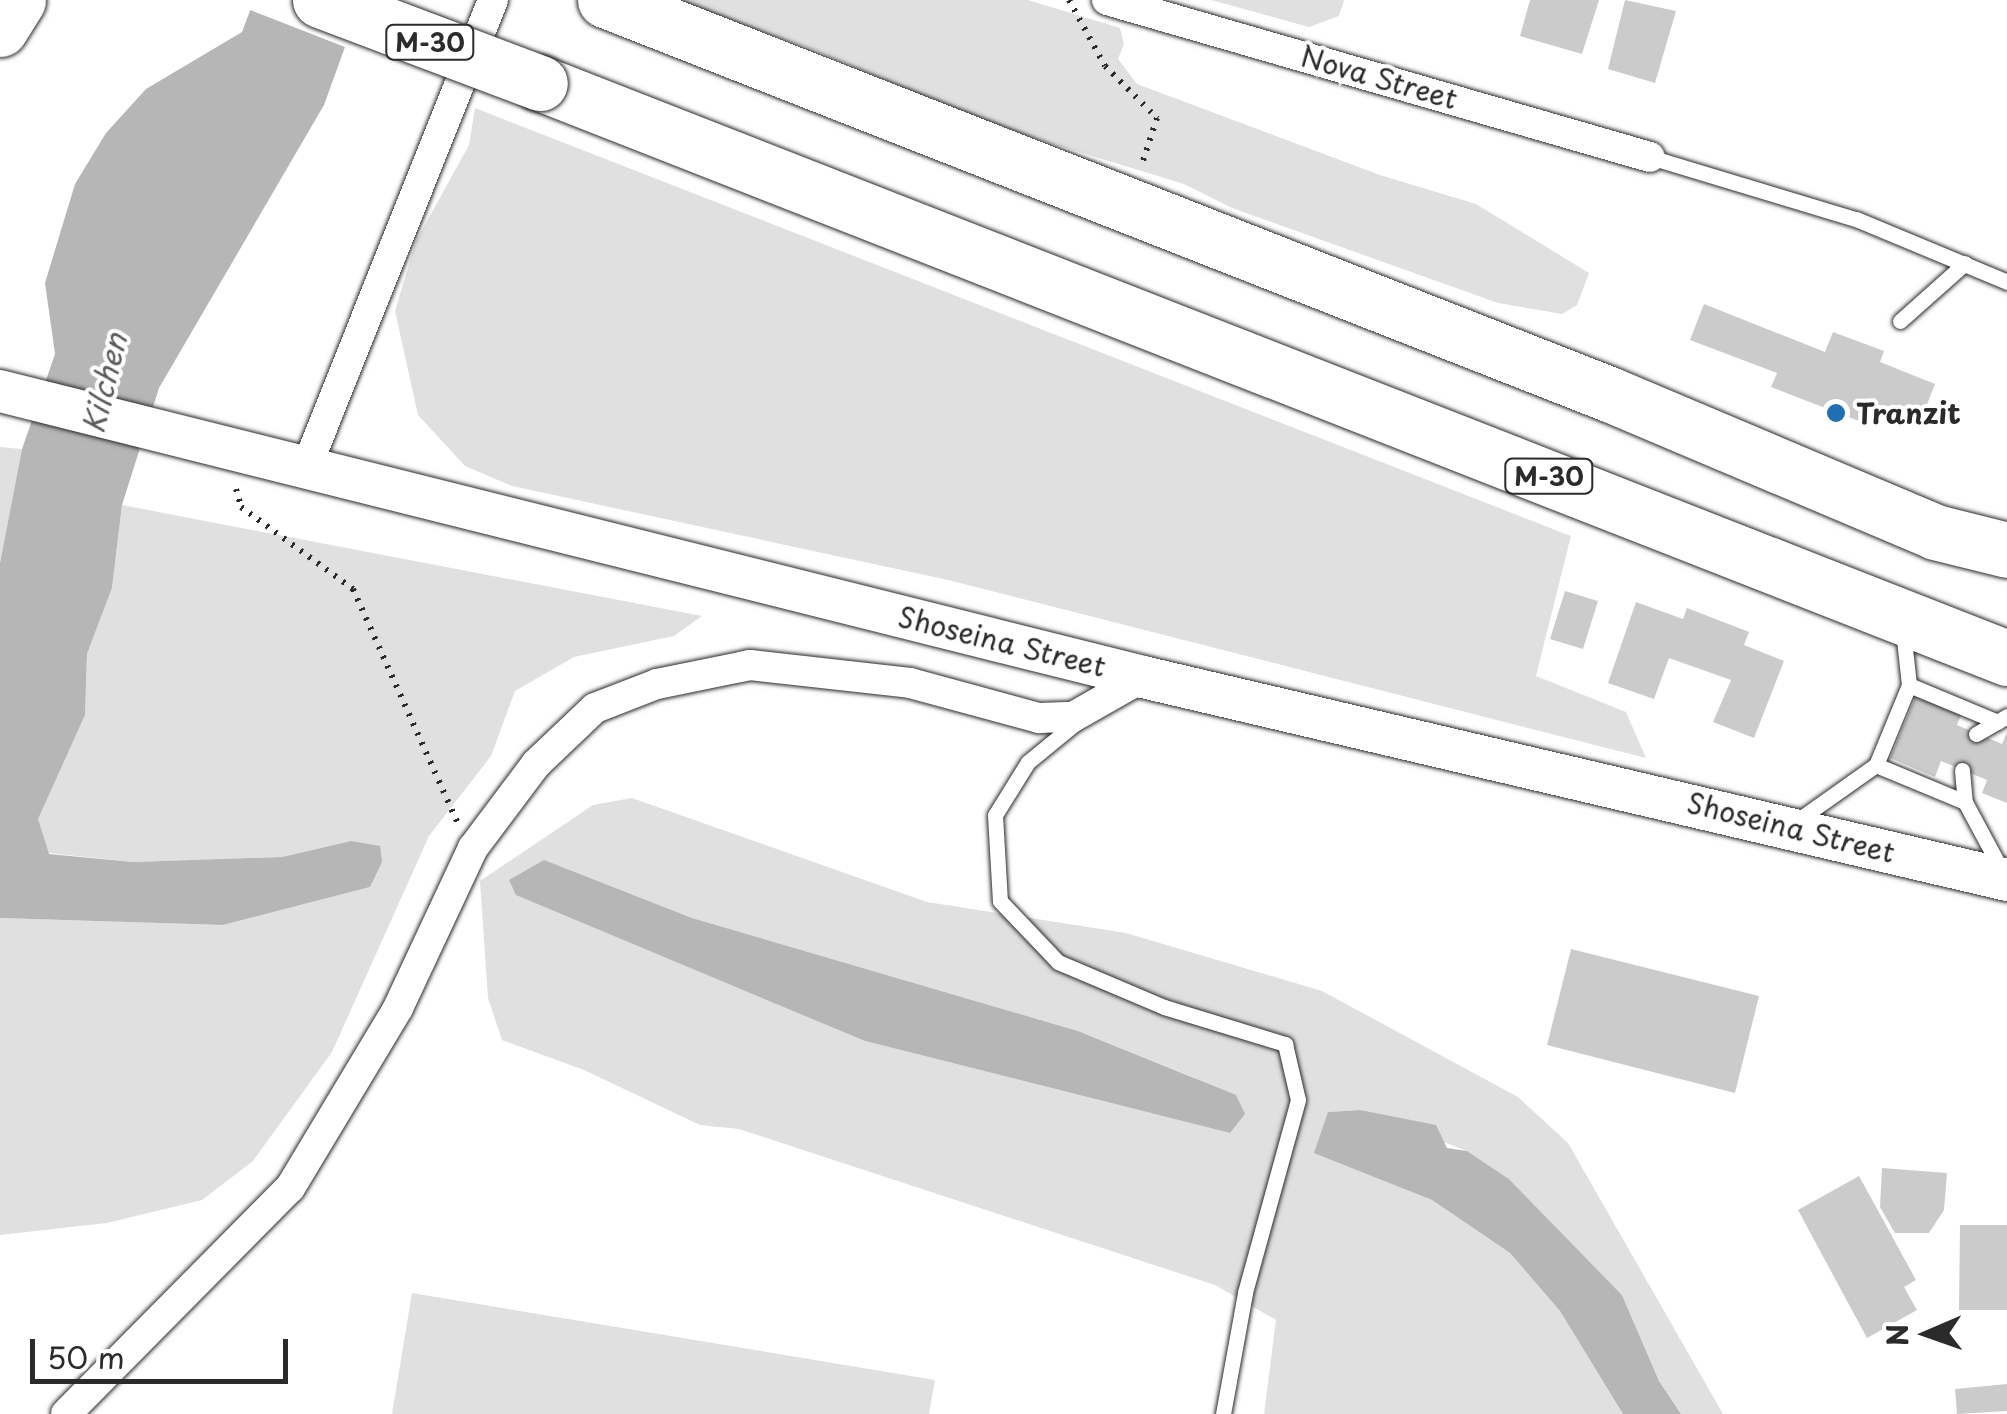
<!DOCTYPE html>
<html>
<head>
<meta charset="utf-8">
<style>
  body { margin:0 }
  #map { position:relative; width:2007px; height:1414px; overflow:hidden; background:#fff; font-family:"Playpen Sans",sans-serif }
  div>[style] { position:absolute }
  .green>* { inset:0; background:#e0e0e0 }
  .water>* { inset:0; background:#b6b6b6 }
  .pier>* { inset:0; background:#fff }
  .building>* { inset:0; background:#cbcbcb }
  .path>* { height:6px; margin-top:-3px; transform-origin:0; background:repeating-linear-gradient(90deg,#2b2b2b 0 2.5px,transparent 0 10.5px) }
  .roads { filter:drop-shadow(0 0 2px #2b2b2b) drop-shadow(0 0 2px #2b2b2b) }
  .lane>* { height:15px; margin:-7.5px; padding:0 7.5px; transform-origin:7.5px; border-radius:7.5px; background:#fff }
  .street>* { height:30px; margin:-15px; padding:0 15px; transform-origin:15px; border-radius:15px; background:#fff }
  .secondary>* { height:42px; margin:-21px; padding:0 21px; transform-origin:21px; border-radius:21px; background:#fff }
  .highway>* { height:55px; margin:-27.5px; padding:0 27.5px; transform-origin:27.5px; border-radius:27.5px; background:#fff }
  .bridges { filter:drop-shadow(0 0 2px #2b2b2b) drop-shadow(0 0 2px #2b2b2b) }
  .highway-bridge>* { height:55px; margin:-27.5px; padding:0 27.5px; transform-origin:27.5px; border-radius:27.5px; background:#fff }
  .dots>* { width:28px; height:28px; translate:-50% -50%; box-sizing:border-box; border:5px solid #fff; border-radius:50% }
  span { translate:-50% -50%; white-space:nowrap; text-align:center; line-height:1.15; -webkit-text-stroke:8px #fff; paint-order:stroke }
  .shield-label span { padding:2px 8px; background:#fff; border:2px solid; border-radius:8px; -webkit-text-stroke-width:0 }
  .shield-label { font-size:25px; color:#2b2b2b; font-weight:700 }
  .street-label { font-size:28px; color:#2b2b2b }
  .poi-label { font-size:28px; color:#2b2b2b; font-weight:700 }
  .left { translate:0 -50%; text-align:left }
  .water-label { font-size:30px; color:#5c5c5c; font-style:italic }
  .north { position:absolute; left:1877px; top:1284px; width:100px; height:100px; -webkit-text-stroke:8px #fff; paint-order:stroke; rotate:268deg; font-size:28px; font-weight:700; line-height:40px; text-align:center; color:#2b2b2b }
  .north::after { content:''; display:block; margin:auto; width:35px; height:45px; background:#2b2b2b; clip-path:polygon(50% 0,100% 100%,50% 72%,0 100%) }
  .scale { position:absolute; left:30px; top:1339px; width:258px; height:45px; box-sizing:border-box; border:5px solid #2b2b2b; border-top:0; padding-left:12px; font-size:30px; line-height:35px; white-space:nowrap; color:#2b2b2b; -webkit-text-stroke:8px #fff; paint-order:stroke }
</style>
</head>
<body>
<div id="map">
  <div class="green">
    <div style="clip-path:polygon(671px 0,1028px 0,1120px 28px,1124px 44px,1118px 59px,1137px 84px,1380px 175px,1476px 204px,1589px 273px,1577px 305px,1562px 314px,1498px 303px,1232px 208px,1184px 184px,994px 126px,812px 49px)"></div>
    <div style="clip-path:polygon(1211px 0,1344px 0,1339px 16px,1309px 27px)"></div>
    <div style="clip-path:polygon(475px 108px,1571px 536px,1536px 676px,1626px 712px,1646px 758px,948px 580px,512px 486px,465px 466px,418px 415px,395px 311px,416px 241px,469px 145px)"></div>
    <div style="clip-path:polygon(0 447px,22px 449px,0 563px)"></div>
    <div style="clip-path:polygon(122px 505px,702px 616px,674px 636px,574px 657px,515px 691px,491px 756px,429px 836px,332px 1052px,253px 1161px,202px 1200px,107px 1223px,0 1235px,0 918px,223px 925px,370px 887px,351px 841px,282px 857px,133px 862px,48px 853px,37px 819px,85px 715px,87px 654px,112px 588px)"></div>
    <div style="clip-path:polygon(evenodd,632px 798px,927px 902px,1126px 933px,1322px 991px,1518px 1097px,1568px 1143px,1723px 1414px,1681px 1414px,1659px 1381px,1622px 1295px,1509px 1179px,1467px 1151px,1360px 1110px,1328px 1112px,1388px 1182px,1432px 1200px,1510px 1253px,1560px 1311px,1623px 1414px,1264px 1414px,1276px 1320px,1215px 1285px,739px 1129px,700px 1125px,584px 1070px,502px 1040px,488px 998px,480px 881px,593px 805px,632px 798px,543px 860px,692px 918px,1078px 1031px,1195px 1078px,1230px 1133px,865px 1041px,668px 956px,543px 860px)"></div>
    <div style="clip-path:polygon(412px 1293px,935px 1380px,929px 1414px,392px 1414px)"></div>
  </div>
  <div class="water">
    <div style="clip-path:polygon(254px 0,362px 0,324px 105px,159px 388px,122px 505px,112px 588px,87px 654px,85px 715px,38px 819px,49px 854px,133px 862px,282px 857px,351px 841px,380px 846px,382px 862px,370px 887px,223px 925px,0 918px,0 563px,22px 449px,55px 354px,45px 283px,75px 184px,106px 133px,146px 89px,242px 32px)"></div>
    <div style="clip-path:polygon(544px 860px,692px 918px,1078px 1031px,1236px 1095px,1245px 1114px,1230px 1133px,865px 1041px,516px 895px,509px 880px)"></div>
    <div style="clip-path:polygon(1360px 1110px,1436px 1125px,1447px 1148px,1467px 1151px,1509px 1179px,1622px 1295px,1659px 1381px,1681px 1414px,1623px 1414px,1560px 1311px,1510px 1253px,1432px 1200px,1314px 1153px,1328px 1112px)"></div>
  </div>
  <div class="pier">
    <div style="clip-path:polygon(249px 0,367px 0,350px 49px,245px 8px)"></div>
  </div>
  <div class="building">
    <div style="clip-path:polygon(1530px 0,1599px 0,1582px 54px,1520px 36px)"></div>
    <div style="clip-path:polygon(1625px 0,1676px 11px,1655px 83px,1608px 69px)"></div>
    <div style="clip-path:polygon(1704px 304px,1825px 352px,1833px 332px,1884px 351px,1880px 362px,1935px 384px,1921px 420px,1885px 406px,1877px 428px,1771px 387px,1777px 373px,1690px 340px)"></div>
    <div style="clip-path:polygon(1565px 591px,1598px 601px,1583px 649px,1550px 639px)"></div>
    <div style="clip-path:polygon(1636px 602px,1683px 619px,1687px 608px,1749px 632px,1744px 645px,1784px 661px,1754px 738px,1713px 722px,1731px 680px,1669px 658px,1654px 699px,1608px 683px)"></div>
    <div style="clip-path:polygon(1918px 691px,1963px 710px,1957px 725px,2002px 744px,2007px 732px,2007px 803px,1982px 793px,1987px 780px,1941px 761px,1935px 777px,1890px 758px)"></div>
    <div style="clip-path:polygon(1571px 949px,1759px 996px,1735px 1093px,1547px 1045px)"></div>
    <div style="clip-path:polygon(1882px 1168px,1947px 1173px,1944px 1210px,1929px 1233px,1895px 1233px,1880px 1207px)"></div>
    <div style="clip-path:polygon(1859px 1176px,1916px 1280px,1904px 1287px,1917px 1310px,1867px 1338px,1798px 1210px)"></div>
    <div style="clip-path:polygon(1960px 1225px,2007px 1225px,2007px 1310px,1959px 1310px)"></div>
    <div style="clip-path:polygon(2007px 1384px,2007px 1411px,1957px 1414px,1955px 1389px)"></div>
  </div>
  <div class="path">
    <div style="left:1069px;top:0;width:75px;rotate:61.4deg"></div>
    <div style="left:1105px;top:66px;width:74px;rotate:45deg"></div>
    <div style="left:1157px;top:118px;width:52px;rotate:108.1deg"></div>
    <div style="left:236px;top:489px;width:19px;rotate:74deg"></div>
    <div style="left:241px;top:507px;width:139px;rotate:36.2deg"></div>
    <div style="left:353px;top:589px;width:255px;rotate:65.9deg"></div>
  </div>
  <div class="roads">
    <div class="lane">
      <div style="left:1650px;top:157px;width:215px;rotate:16.8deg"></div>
      <div style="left:1856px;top:219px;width:164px;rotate:22.6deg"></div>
      <div style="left:1900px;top:321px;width:87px;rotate:-41.7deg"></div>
      <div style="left:1909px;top:685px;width:96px;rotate:22.6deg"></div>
      <div style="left:1078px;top:721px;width:65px;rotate:140.6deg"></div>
      <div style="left:1028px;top:762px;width:62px;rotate:121.9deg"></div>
      <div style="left:995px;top:815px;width:86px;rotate:86.7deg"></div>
      <div style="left:1000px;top:901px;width:84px;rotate:46.4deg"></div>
      <div style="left:1058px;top:962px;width:115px;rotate:23deg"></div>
      <div style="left:1164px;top:1007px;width:127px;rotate:17deg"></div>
      <div style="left:1285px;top:1044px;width:57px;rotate:76.9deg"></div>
      <div style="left:1298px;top:1100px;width:200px;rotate:105.4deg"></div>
      <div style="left:1245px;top:1293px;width:123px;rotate:100.3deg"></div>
      <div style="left:1976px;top:734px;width:36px;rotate:-30deg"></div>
      <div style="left:1876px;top:765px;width:96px;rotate:22.6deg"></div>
      <div style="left:1962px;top:770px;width:32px;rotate:85deg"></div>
      <div style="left:1965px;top:802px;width:78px;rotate:61.8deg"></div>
      <div style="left:1794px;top:823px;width:100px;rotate:-35.3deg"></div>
      <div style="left:1876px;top:765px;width:87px;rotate:-67.6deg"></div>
      <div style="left:1909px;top:685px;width:55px;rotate:-96.2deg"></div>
    </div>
    <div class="street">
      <div style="left:1107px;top:0;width:565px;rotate:16.13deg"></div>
      <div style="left:307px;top:466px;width:502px;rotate:-68.24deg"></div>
      <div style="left:66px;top:1414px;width:318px;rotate:-45.3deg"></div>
      <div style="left:290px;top:1188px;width:210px;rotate:-59deg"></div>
      <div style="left:398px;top:1008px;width:177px;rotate:-64.9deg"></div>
      <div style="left:473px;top:848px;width:105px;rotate:-53.1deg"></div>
      <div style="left:536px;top:764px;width:81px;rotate:-43.5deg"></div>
      <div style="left:595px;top:708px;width:66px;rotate:-21.2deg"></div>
      <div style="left:657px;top:684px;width:95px;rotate:-11.5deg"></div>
      <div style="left:750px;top:665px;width:161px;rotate:6.4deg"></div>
      <div style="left:910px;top:683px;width:134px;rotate:15.2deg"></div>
      <div style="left:1039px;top:718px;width:34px;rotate:-2deg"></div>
      <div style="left:1073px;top:717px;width:81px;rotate:-29.7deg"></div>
    </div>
    <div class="secondary">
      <div style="left:0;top:391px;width:1178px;rotate:14.05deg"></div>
      <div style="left:1143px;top:677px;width:888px;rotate:13.22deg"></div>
    </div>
    <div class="highway">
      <div style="left:605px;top:0;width:1079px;rotate:21.43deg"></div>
      <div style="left:1609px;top:394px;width:354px;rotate:22.9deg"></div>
      <div style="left:1935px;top:532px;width:74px;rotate:14deg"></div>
      <div style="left:0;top:29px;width:34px;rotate:-58deg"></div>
      <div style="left:540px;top:83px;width:1576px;rotate:21.4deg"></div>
    </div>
  </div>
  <div class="bridges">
    <div class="highway-bridge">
      <div style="left:320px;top:0;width:235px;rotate:20.7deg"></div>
    </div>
  </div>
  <div class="dots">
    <div style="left:1836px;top:413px;background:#1f6fb2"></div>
  </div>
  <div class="shield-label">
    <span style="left:430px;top:42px">М-30</span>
    <span style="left:1549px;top:476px">М-30</span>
  </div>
  <div class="street-label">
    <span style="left:1379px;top:77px;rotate:16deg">Nova Street</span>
    <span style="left:1002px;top:641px;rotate:14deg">Shoseina Street</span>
    <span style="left:1791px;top:827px;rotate:14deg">Shoseina Street</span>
  </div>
  <div class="poi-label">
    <span class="left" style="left:1856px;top:413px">Tranzit</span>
  </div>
  <div class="water-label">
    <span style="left:104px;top:383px;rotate:-76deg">Kilchen</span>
  </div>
  <div class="north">N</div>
  <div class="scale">50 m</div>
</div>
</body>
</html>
